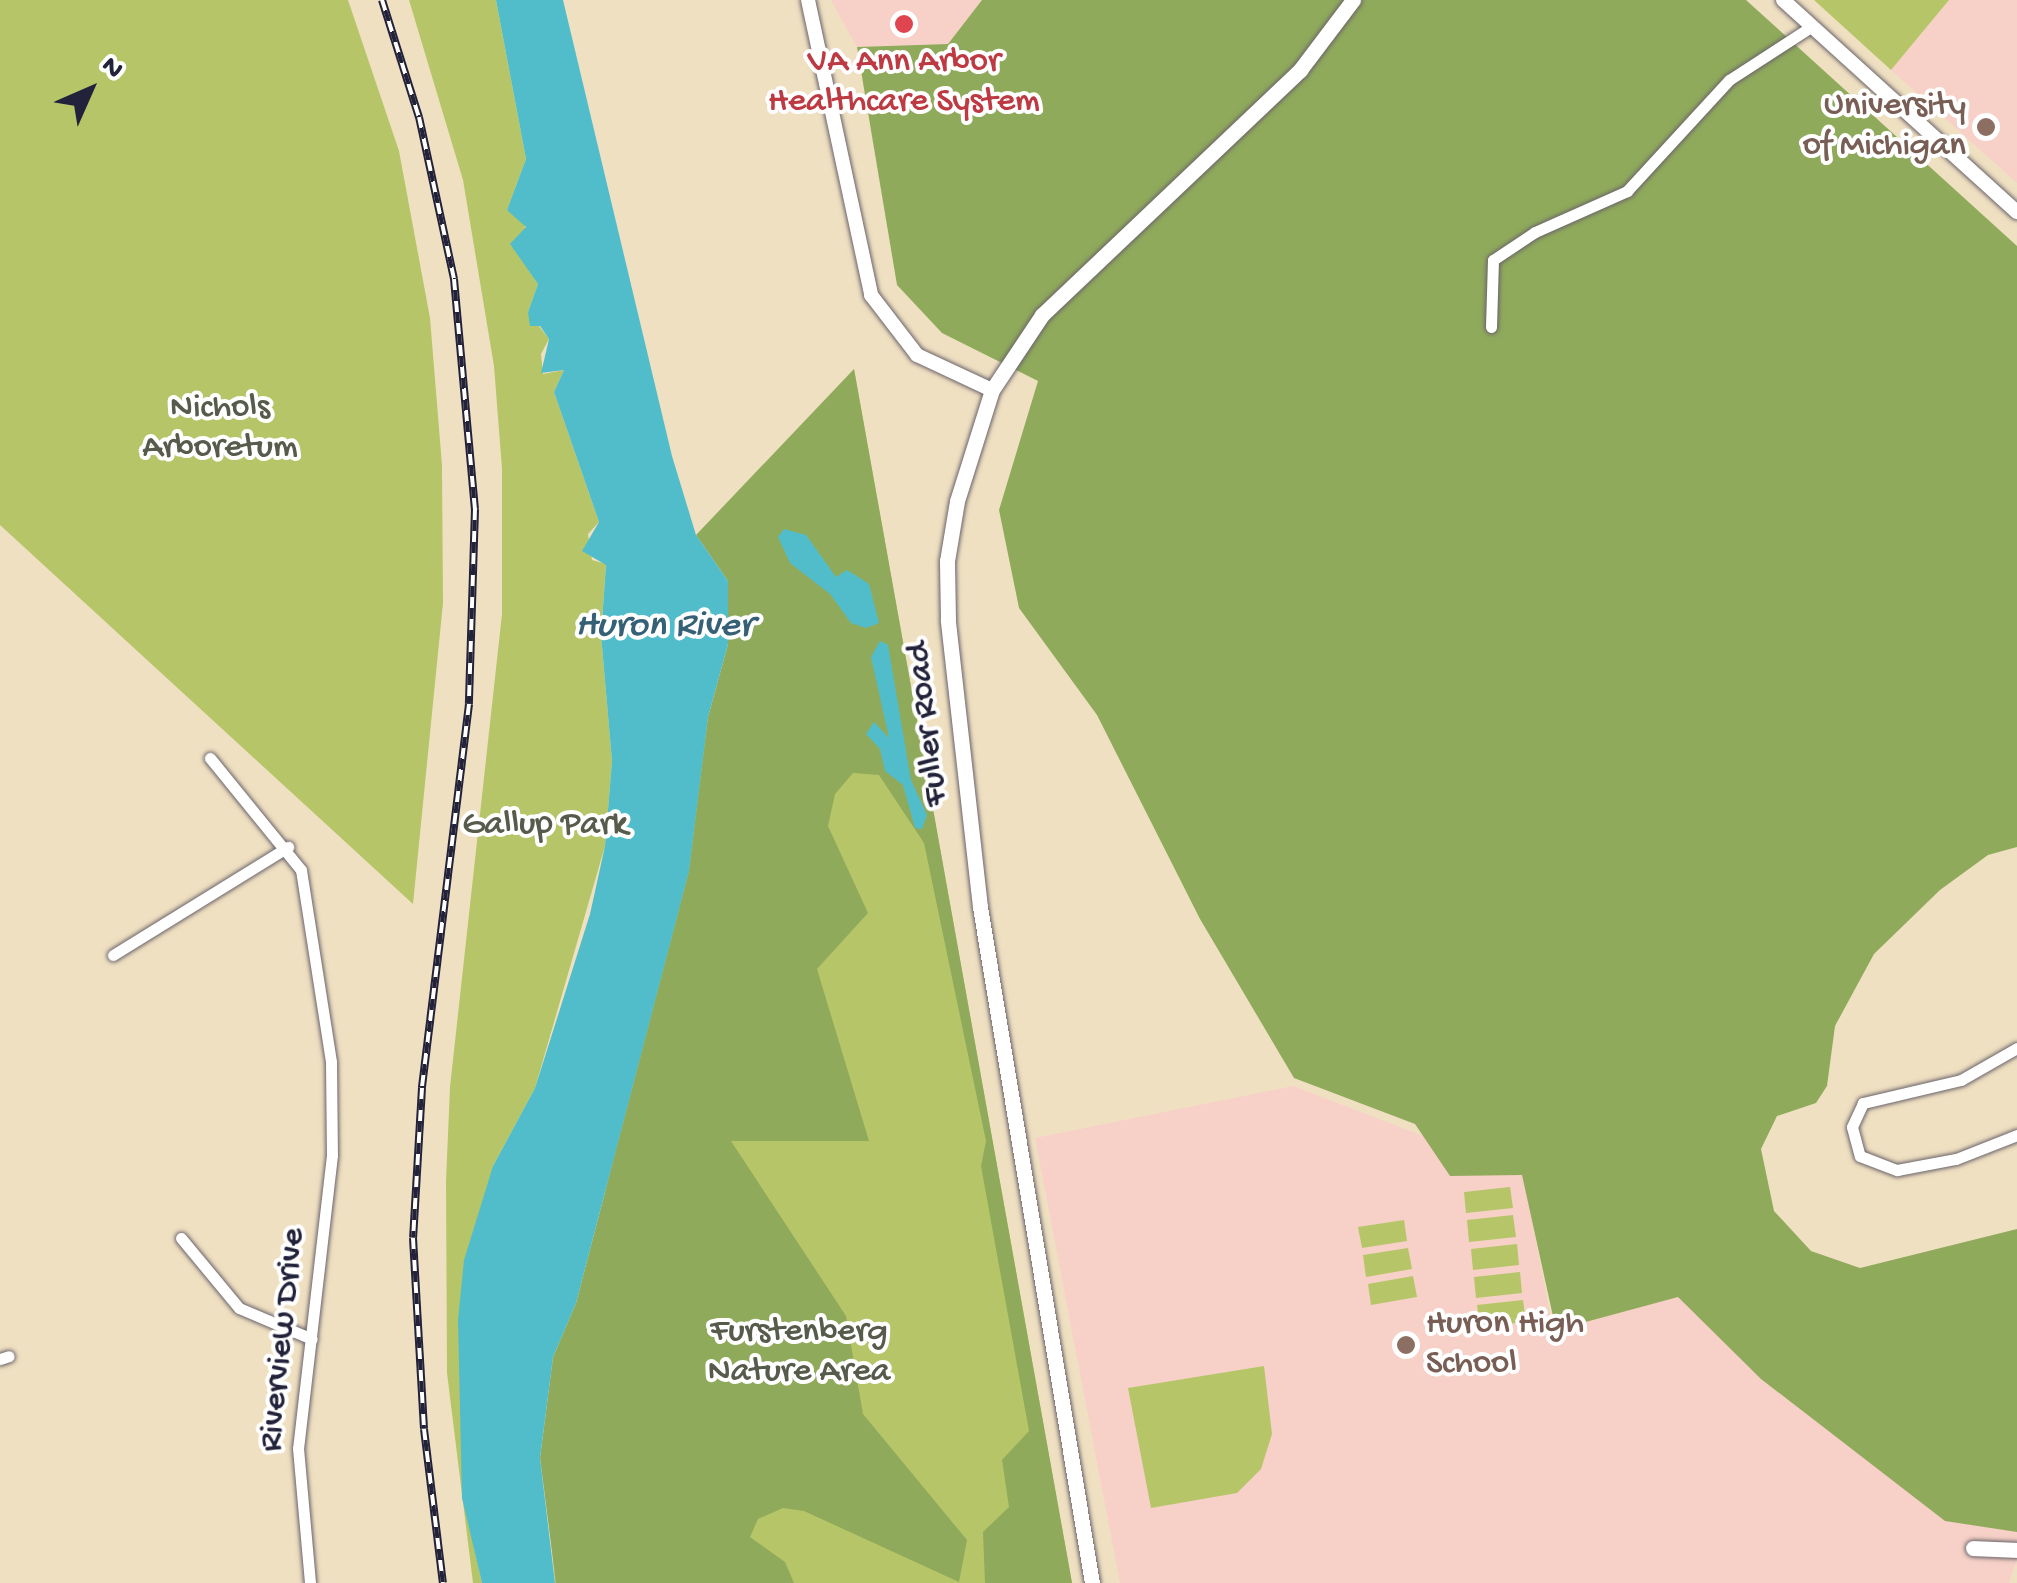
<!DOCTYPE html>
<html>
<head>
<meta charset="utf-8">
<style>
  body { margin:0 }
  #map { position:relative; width:2017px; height:1583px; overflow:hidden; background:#f0e0c2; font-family:"Gochi Hand",sans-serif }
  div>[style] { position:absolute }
  .built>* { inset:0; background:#f7d1c7 }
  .green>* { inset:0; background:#b6c568 }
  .forest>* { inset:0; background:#90aa5c }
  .water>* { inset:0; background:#51bdcb }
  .roads { filter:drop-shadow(0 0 2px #6a646a) drop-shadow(0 0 2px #6a646a) }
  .minor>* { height:11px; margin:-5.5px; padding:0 5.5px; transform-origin:5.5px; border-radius:5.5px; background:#fff }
  .tertiary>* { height:14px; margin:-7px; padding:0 7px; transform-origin:7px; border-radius:7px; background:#fff }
  .secondary>* { height:15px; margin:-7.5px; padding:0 7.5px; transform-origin:7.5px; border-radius:7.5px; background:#fff }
  .rail>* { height:8px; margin-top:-4px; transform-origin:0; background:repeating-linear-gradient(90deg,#fff 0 11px,#22223b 0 22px); box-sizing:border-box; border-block:2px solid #22223b }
  .dots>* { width:28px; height:28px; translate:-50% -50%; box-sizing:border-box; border:5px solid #fff; border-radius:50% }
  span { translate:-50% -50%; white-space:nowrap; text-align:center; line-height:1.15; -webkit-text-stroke:8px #fff; paint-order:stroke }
  .health-label { font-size:35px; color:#be3a42 }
  .education-label { font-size:35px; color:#785e54 }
  .right { translate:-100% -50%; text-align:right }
  .left { translate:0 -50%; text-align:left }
  .park-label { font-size:35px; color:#565b4b }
  .street-label { font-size:35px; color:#22223b }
  .water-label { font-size:38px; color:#356075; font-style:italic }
  .north { position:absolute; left:40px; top:40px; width:100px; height:100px; -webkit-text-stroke:8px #fff; paint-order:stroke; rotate:45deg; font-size:28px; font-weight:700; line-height:40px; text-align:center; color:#22223b }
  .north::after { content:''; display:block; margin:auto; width:35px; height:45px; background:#22223b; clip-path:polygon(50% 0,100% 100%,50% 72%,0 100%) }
</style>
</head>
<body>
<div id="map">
  <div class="built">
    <div style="clip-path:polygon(831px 0,982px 0,948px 44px,857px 47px)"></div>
    <div style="clip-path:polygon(1949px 0,2017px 0,2017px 183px,1891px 70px)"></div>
    <div style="clip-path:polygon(1293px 1086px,1523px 1174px,1551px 1319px,1680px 1288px,2017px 1485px,2017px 1559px,2009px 1583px,1120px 1583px,1035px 1138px)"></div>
  </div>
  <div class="green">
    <div style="clip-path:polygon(0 0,348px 0,399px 151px,430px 318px,442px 465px,443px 603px,413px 904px,0 525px)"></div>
    <div style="clip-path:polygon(409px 0,496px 0,526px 159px,507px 210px,525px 221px,524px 263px,538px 284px,528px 312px,549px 339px,541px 354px,543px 374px,564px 370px,554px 392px,599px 522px,588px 534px,592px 560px,606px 564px,601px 635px,612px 761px,605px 846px,535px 1088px,493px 1166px,473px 1543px,482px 1583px,473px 1583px,447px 1373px,446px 1181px,450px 1087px,502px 614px,502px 469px,494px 366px,463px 180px)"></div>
    <div style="clip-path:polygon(1814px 0,1949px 0,1891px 70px)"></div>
    <div style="clip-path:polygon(854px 369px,1072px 1583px,555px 1583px,551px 1540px,606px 1188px,698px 789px,708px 717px)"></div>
    <div style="clip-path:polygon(1510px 1187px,1513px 1208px,1466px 1213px,1464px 1192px)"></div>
    <div style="clip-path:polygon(1513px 1215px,1516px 1237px,1469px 1242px,1467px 1220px)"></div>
    <div style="clip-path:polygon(1404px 1220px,1407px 1241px,1362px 1248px,1358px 1227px)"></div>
    <div style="clip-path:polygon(1517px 1244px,1519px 1265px,1473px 1270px,1471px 1249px)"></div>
    <div style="clip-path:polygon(1408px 1248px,1412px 1269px,1366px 1277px,1363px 1255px)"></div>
    <div style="clip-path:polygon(1520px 1272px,1522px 1293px,1476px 1298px,1474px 1277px)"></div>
    <div style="clip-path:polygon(1413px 1276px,1417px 1297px,1371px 1305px,1368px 1284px)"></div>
    <div style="clip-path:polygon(1523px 1300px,1526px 1322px,1480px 1327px,1477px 1305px)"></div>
    <div style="clip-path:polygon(1264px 1366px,1272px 1434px,1261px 1469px,1237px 1493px,1151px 1508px,1128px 1388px)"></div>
  </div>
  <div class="forest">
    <div style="clip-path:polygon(982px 0,1746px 0,2017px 246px,2017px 847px,1988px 855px,1940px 890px,1874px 954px,1835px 1026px,1827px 1086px,1816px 1103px,1777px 1116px,1761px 1149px,1774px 1211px,1811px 1251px,1860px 1268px,2017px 1229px,2017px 1532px,1945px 1521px,1761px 1379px,1678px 1297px,1556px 1330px,1522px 1175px,1450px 1176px,1415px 1124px,1294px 1078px,1200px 919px,1097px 715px,1019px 608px,999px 510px,1038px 381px,942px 333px,897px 285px,857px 47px,948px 44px)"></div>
    <div style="clip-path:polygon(854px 369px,1072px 1583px,985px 1583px,983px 1532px,1009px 1507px,1002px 1460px,1029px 1431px,981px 1166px,986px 1141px,924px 843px,879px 775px,853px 773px,835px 794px,828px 826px,868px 913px,817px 969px,869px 1141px,731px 1141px,846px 1316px,863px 1414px,967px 1540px,959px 1582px,804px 1511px,783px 1508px,758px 1519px,750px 1537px,785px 1562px,794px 1583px,556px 1583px,540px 1458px,553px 1357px,576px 1303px,689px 871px,708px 717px,728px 644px,728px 581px,696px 535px)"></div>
  </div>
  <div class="water">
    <div style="clip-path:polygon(496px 0,563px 0,672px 456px,696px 535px,728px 581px,728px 644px,708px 717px,689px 871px,576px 1303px,553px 1357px,540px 1458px,555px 1583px,482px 1583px,462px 1498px,458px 1320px,464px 1260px,493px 1166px,535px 1088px,590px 914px,605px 846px,612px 761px,601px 635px,606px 565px,582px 551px,599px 522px,554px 392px,564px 370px,541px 373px,549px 339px,540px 326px,530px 326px,528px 312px,538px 284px,510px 244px,526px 227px,507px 210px,526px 159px)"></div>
    <div style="clip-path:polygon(784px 529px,806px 535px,836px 577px,847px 570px,869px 584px,879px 623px,866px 628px,851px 623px,830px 594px,790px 563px,778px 537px)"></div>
    <div style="clip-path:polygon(880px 641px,888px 645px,911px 780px,927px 815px,922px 829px,915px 828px,903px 785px,885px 771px,880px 749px,866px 734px,874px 722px,889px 738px,871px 657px)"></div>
  </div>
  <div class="roads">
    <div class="minor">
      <div style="left:1491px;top:327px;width:67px;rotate:-88.3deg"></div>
      <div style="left:1493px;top:260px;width:50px;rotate:-33.7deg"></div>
      <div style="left:1535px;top:232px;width:101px;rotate:-24deg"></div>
      <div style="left:1627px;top:191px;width:151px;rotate:-47.4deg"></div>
      <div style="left:1729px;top:80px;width:99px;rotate:-33deg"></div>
      <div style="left:210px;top:758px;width:144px;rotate:50.9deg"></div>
      <div style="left:301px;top:870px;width:194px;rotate:81.1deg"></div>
      <div style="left:331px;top:1062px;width:93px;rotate:89.4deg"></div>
      <div style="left:332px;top:1155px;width:295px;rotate:96.6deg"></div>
      <div style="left:298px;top:1448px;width:136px;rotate:84.9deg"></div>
      <div style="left:113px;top:955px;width:206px;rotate:-31.7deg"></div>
      <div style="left:2017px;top:1048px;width:64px;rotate:150.3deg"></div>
      <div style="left:1961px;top:1080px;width:101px;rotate:166.8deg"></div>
      <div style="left:1863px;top:1103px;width:26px;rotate:115deg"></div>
      <div style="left:1852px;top:1127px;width:30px;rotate:75deg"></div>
      <div style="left:1860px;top:1156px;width:40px;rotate:21deg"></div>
      <div style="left:1897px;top:1170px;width:60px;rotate:-10.6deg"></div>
      <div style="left:1956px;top:1159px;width:66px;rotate:-21.5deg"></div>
      <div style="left:181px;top:1238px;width:91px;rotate:50.4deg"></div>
      <div style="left:239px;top:1308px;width:79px;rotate:23deg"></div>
      <div style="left:0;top:1359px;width:9px;rotate:-18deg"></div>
    </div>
    <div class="tertiary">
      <div style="left:808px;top:0;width:302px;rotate:77.9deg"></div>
      <div style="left:871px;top:295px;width:76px;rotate:52.5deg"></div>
      <div style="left:917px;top:355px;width:83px;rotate:25deg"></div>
      <div style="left:1783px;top:0;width:316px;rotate:42.2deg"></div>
    </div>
    <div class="secondary">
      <div style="left:1973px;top:1548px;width:44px;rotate:2.6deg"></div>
      <div style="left:1092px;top:1583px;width:685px;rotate:-99.41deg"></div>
      <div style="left:980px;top:907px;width:289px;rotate:-96.4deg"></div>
      <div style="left:948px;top:620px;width:59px;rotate:-91deg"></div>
      <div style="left:947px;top:561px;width:61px;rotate:-80.5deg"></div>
      <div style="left:957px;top:501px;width:116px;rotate:-72.5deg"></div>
      <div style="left:992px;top:390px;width:90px;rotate:-56.3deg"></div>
      <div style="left:1042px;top:315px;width:356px;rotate:-43.5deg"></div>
      <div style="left:1300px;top:70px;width:88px;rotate:-52.9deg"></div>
    </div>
  </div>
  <div class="rail">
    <div style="left:382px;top:0;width:123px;rotate:72.5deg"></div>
    <div style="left:419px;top:117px;width:166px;rotate:77.8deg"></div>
    <div style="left:454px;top:279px;width:231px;rotate:84.8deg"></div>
    <div style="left:475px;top:509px;width:195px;rotate:91.8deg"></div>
    <div style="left:469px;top:704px;width:387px;rotate:97deg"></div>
    <div style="left:422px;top:1088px;width:150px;rotate:93.4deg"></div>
    <div style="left:413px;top:1238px;width:191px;rotate:86.7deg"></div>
    <div style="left:424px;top:1429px;width:155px;rotate:83deg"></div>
  </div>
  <div class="dots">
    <div style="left:904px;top:24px;background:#e0444e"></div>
    <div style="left:1986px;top:127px;background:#8d6e63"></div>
    <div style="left:1406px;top:1345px;background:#8d6e63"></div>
  </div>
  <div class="health-label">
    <span style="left:904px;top:83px">VA Ann Arbor<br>Healthcare System</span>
  </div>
  <div class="education-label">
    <span class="right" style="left:1966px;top:127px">University<br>of Michigan</span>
    <span class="left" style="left:1426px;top:1345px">Huron High<br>School</span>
  </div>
  <div class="park-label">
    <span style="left:220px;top:429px">Nichols<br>Arboretum</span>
    <span style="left:545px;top:826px">Gallup Park</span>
    <span style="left:799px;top:1353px">Furstenberg<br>Nature Area</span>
  </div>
  <div class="street-label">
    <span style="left:929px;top:724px;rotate:-97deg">Fuller Road</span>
    <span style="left:284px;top:1340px;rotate:-84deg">Riverview Drive</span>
  </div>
  <div class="water-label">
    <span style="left:664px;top:628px">Huron River</span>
  </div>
  <div class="north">N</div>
</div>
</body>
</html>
